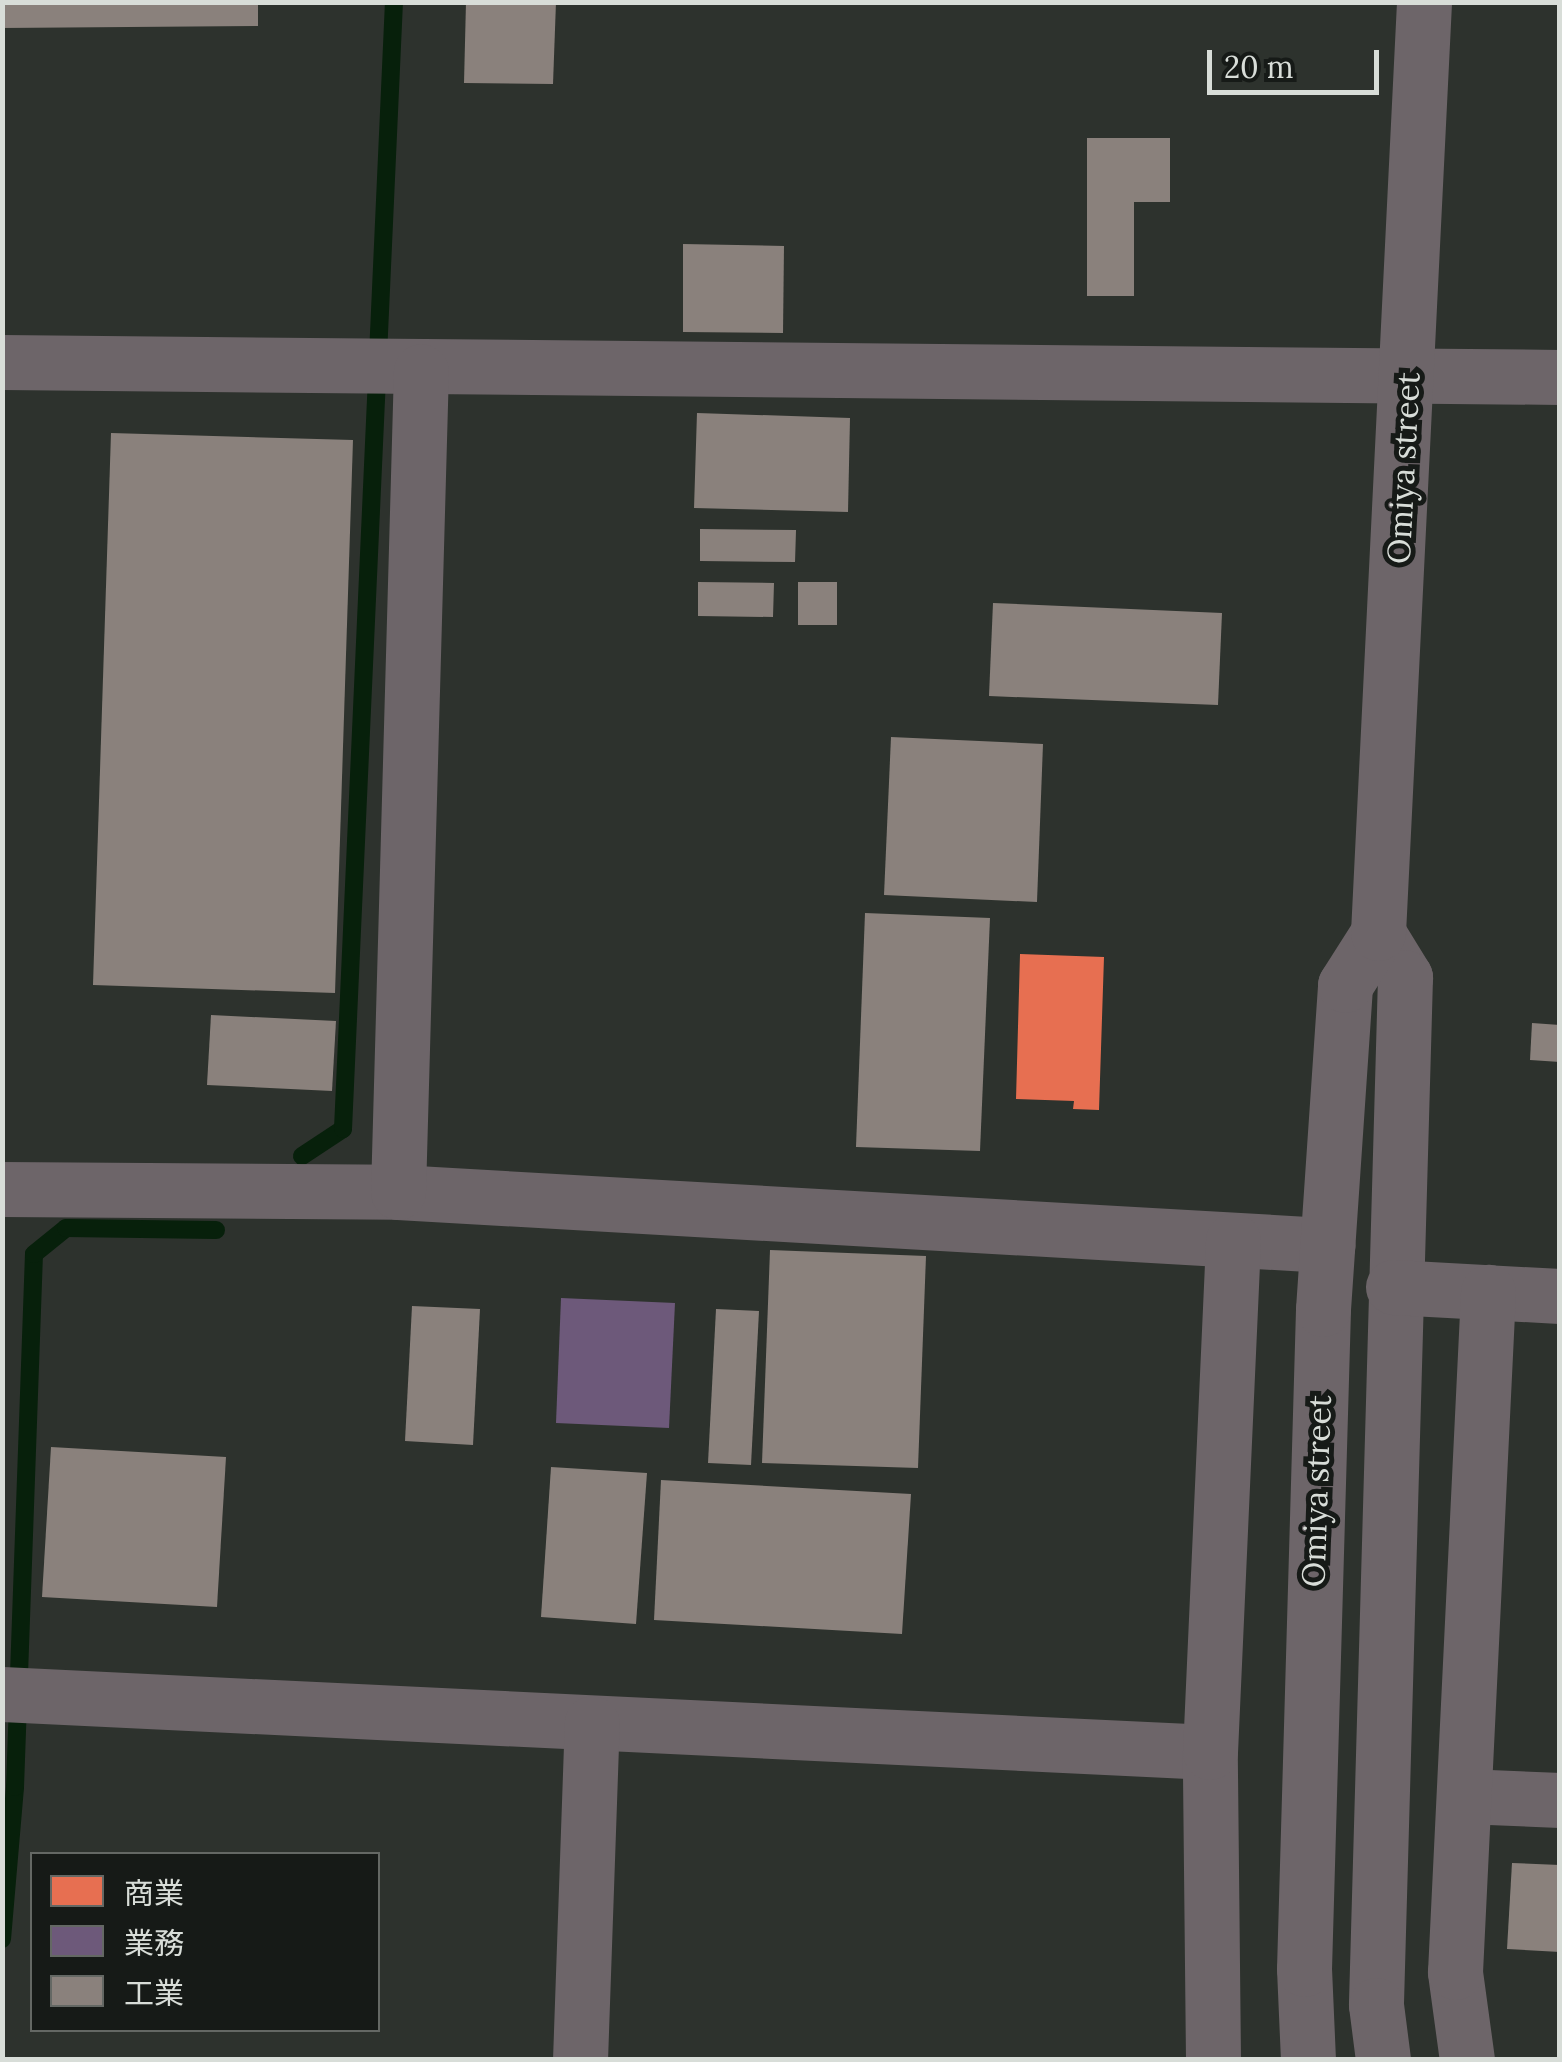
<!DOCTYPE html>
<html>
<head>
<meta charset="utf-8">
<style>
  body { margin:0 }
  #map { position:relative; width:1562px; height:2062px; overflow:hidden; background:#2d322d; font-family:Lora,"Noto Sans JP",serif }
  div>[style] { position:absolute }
  .shops>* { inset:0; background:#e76f51 }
  .offices>* { inset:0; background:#6d597a }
  .industry>* { inset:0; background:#8a817c }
  .stream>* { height:18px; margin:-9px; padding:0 9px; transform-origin:9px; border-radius:9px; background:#07200b }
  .minor>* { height:55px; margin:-27.5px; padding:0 27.5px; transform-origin:27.5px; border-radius:27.5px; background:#6d6569 }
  span { translate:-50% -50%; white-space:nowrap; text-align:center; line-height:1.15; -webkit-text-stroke:10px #161a17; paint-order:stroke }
  .street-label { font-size:32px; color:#d8ddd8 }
  .frame { position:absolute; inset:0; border:5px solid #d8ddd8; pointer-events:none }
  .legend { position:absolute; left:30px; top:1852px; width:350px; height:180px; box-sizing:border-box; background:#161a17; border:2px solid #646864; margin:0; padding:12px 18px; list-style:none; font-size:30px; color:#d8ddd8 }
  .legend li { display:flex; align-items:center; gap:20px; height:50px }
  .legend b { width:50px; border:2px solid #646864 }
  .scale { position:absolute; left:1207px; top:50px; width:172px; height:45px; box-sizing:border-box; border:5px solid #d8ddd8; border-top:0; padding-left:12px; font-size:30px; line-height:35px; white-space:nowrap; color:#d8ddd8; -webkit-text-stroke:8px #161a17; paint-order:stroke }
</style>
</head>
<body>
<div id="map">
  <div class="shops">
    <div style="clip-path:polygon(1020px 954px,1104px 957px,1099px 1110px,1073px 1109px,1074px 1101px,1016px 1099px)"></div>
  </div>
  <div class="offices">
    <div style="clip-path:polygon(561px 1298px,675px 1303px,669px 1428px,556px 1423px)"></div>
  </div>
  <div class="industry">
    <div style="clip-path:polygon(2px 2px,258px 2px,258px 26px,2px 28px)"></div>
    <div style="clip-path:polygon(466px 2px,556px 2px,553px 84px,464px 83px)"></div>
    <div style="clip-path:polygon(1087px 138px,1170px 138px,1170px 202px,1134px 202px,1134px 296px,1087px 296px)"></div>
    <div style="clip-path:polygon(683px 244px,784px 246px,783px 333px,683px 332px)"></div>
    <div style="clip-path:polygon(697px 413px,850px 418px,848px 512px,694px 508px)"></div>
    <div style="clip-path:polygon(111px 433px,353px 440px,335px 993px,93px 985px)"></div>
    <div style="clip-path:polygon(700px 529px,796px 530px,795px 562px,700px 561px)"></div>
    <div style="clip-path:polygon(698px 582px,774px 583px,773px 617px,698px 616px)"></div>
    <div style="clip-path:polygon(798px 582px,837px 582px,837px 625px,798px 625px)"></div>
    <div style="clip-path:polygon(993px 603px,1222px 613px,1218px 705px,989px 696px)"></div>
    <div style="clip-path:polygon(891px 737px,1043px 744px,1037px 902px,884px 895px)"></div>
    <div style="clip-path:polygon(865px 913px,990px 918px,980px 1151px,856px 1147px)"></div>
    <div style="clip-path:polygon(211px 1015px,336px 1021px,332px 1091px,207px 1085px)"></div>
    <div style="clip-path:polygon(1532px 1023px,1560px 1025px,1560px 1062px,1530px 1060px)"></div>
    <div style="clip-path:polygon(770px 1250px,926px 1256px,918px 1468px,762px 1463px)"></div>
    <div style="clip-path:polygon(412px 1306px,480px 1309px,473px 1445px,405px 1441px)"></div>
    <div style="clip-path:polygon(716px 1309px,759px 1311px,751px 1465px,708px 1463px)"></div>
    <div style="clip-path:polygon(51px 1447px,226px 1457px,217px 1607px,42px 1597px)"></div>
    <div style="clip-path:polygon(551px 1467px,647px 1473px,636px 1624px,541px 1617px)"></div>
    <div style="clip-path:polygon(661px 1480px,911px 1494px,902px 1634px,654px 1620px)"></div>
    <div style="clip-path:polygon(1512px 1863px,1560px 1865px,1560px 1952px,1507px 1949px)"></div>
  </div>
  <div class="stream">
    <div style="left:302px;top:1156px;width:49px;rotate:-33.4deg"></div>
    <div style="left:343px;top:1129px;width:1128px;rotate:-87.41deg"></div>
    <div style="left:2px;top:1939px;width:153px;rotate:-85.1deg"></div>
    <div style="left:15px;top:1787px;width:533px;rotate:-87.96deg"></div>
    <div style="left:34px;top:1254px;width:41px;rotate:-39.1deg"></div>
    <div style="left:66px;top:1228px;width:150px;rotate:0.8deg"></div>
  </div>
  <div class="minor">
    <div style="left:2px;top:362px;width:1558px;rotate:0.55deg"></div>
    <div style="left:1378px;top:933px;width:52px;rotate:58.5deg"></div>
    <div style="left:1405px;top:977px;width:1028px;rotate:91.62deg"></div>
    <div style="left:1376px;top:2005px;width:55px;rotate:82.7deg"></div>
    <div style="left:2px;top:1189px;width:396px;rotate:0.4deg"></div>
    <div style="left:398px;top:1192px;width:931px;rotate:3.27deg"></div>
    <div style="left:398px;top:1192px;width:821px;rotate:-88.4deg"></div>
    <div style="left:1393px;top:1287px;width:167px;rotate:3.1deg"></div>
    <div style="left:2px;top:1694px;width:1209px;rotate:2.75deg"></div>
    <div style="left:1464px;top:1796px;width:96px;rotate:2.4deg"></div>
    <div style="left:580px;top:2060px;width:337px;rotate:-88deg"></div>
    <div style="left:1213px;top:2060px;width:308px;rotate:-90.6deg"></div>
    <div style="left:1210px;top:1752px;width:512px;rotate:-87.42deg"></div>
    <div style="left:1308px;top:2060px;width:91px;rotate:-92.5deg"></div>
    <div style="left:1304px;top:1969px;width:660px;rotate:-88.35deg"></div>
    <div style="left:1323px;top:1309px;width:325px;rotate:-86.1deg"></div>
    <div style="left:1345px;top:985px;width:62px;rotate:-57.6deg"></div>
    <div style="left:1378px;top:933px;width:932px;rotate:-87.17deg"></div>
    <div style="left:1467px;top:2060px;width:89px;rotate:-97.8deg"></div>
    <div style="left:1455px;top:1972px;width:681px;rotate:-87.22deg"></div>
  </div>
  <div class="street-label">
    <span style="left:1404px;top:468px;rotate:-87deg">Omiya street</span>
    <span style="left:1317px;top:1491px;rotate:-88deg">Omiya street</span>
  </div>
  <div class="frame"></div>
  <ul class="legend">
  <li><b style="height:28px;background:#e76f51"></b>商業</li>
  <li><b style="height:28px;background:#6d597a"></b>業務</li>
  <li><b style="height:28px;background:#8a817c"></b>工業</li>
  </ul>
  <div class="scale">20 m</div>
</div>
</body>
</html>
